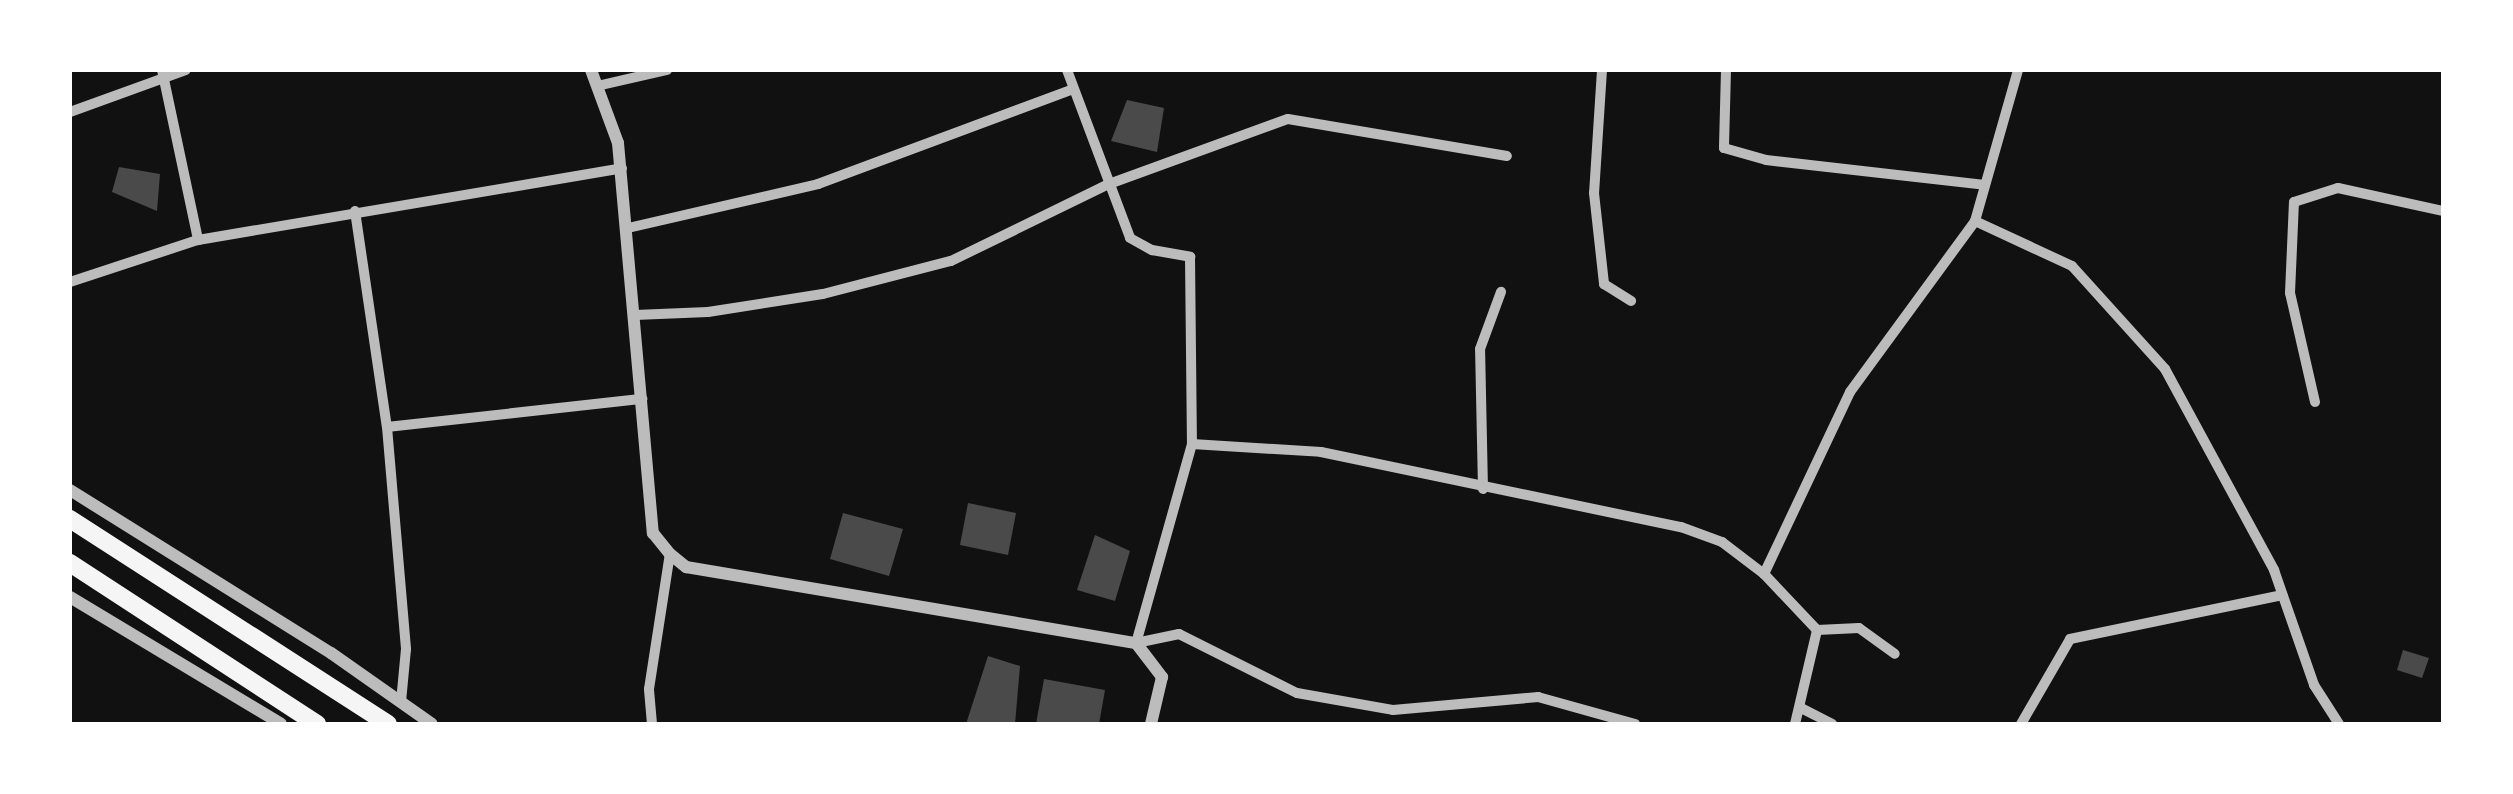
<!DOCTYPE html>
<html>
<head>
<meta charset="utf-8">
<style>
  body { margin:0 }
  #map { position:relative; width:2513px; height:794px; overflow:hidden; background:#111; font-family:Rubik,sans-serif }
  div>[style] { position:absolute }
  .building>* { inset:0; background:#4a4a4a }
  .minor>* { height:10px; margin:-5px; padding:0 5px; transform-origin:5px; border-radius:5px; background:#bcbcbc }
  .tertiary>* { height:12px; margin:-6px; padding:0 6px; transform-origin:6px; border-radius:6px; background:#bcbcbc }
  .trunk>* { height:18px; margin:-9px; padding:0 9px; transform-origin:9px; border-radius:9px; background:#f5f5f5 }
  span { translate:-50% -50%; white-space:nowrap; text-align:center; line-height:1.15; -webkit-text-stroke:8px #fff; paint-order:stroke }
  .frame { position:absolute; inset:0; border:72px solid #fff; pointer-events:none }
</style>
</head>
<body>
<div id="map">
  <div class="building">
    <div style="clip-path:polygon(1127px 100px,1164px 108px,1157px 152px,1111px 141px)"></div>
    <div style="clip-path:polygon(119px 167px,160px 174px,157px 211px,112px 192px)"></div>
    <div style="clip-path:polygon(968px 503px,1016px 513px,1008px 555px,960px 545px)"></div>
    <div style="clip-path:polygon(843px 513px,903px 529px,889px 576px,830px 559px)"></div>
    <div style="clip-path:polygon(1095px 535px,1130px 551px,1115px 601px,1077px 590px)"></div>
    <div style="clip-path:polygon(2403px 650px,2429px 658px,2422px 678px,2397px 670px)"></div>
    <div style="clip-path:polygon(988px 656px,1020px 666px,1015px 724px,966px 724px)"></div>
    <div style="clip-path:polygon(1044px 679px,1105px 690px,1099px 724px,1036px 724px)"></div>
  </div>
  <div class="minor">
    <div style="left:162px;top:70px;width:174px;rotate:78deg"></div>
    <div style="left:1067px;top:70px;width:179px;rotate:69.4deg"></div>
    <div style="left:1130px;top:238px;width:25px;rotate:29deg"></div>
    <div style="left:1152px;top:250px;width:39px;rotate:10deg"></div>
    <div style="left:1190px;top:257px;width:187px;rotate:89.4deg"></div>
    <div style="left:1192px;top:444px;width:207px;rotate:105.7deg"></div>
    <div style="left:1136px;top:643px;width:44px;rotate:-11.8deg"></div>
    <div style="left:1179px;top:634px;width:132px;rotate:26.6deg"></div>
    <div style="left:1297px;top:693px;width:97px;rotate:10deg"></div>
    <div style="left:1393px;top:710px;width:146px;rotate:-5.1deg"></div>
    <div style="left:1538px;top:697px;width:101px;rotate:15.6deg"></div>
    <div style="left:1602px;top:70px;width:123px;rotate:93.7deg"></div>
    <div style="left:1594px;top:193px;width:92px;rotate:83.7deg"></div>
    <div style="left:1604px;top:284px;width:32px;rotate:32deg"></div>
    <div style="left:1726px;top:70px;width:78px;rotate:91.5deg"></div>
    <div style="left:1724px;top:148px;width:44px;rotate:15.9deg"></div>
    <div style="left:1766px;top:160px;width:220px;rotate:6.5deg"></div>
    <div style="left:597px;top:86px;width:72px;rotate:-12.9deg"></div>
    <div style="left:70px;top:112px;width:123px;rotate:-19.9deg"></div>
    <div style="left:355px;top:211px;width:218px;rotate:81.6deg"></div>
    <div style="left:387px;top:427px;width:223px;rotate:85.1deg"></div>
    <div style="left:406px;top:649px;width:53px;rotate:95.4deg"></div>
    <div style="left:1975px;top:221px;width:107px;rotate:24.9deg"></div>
    <div style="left:2072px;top:266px;width:139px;rotate:47.9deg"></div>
    <div style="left:2165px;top:369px;width:229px;rotate:61.5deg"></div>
    <div style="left:2274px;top:570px;width:122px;rotate:70.8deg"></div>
    <div style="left:2314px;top:685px;width:46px;rotate:57.3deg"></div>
    <div style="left:628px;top:228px;width:195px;rotate:-13deg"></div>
    <div style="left:818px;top:184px;width:270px;rotate:-20.4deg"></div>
    <div style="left:70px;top:282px;width:135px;rotate:-18.2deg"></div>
    <div style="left:198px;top:240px;width:430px;rotate:-9.6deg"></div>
    <div style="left:635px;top:315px;width:73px;rotate:-2.4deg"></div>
    <div style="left:708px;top:312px;width:116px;rotate:-8.9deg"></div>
    <div style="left:823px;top:294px;width:132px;rotate:-14.5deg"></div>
    <div style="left:951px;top:261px;width:176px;rotate:-26deg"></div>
    <div style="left:1109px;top:184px;width:190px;rotate:-20deg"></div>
    <div style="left:1288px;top:119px;width:222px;rotate:9.6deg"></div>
    <div style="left:2315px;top:402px;width:112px;rotate:-102.9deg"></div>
    <div style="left:2290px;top:293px;width:91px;rotate:-87.5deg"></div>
    <div style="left:2294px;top:202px;width:46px;rotate:-17.7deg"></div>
    <div style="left:2338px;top:188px;width:107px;rotate:12.4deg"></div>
    <div style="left:387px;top:427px;width:257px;rotate:-6.3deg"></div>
    <div style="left:1192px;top:444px;width:129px;rotate:3.5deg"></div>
    <div style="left:1321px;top:452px;width:368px;rotate:11.8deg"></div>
    <div style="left:1681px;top:527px;width:44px;rotate:20.1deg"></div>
    <div style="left:1722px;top:542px;width:53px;rotate:37.3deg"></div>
    <div style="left:1483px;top:489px;width:140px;rotate:-91.2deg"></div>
    <div style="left:1480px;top:349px;width:61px;rotate:-69.8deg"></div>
    <div style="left:1817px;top:630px;width:42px;rotate:-2.7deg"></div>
    <div style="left:1859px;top:628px;width:44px;rotate:35.8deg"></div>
    <div style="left:1801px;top:708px;width:35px;rotate:27deg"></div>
    <div style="left:652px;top:724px;width:35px;rotate:-95deg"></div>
    <div style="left:649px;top:689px;width:137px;rotate:-81.2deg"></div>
    <div style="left:1795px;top:724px;width:97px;rotate:-76.8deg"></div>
    <div style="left:1817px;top:630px;width:77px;rotate:-133.4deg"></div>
    <div style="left:1764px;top:574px;width:201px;rotate:-64.7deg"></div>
    <div style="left:1850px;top:392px;width:212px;rotate:-53.8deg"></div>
    <div style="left:1975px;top:221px;width:157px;rotate:-74.1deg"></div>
    <div style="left:2021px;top:724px;width:98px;rotate:-60deg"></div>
    <div style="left:2070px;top:639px;width:217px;rotate:-11.7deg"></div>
  </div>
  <div class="tertiary">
    <div style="left:591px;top:70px;width:78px;rotate:69.7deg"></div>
    <div style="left:618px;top:143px;width:392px;rotate:84.9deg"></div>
    <div style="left:653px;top:533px;width:27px;rotate:51deg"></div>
    <div style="left:670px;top:554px;width:21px;rotate:39deg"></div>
    <div style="left:686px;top:567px;width:456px;rotate:9.6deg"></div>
    <div style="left:1136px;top:643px;width:43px;rotate:52.6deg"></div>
    <div style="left:1162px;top:677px;width:48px;rotate:103.2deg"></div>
    <div style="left:70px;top:490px;width:308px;rotate:32deg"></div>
    <div style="left:331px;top:653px;width:123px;rotate:35.1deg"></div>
    <div style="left:70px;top:597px;width:246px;rotate:31deg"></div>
  </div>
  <div class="trunk">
    <div style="left:70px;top:519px;width:378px;rotate:32.8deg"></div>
    <div style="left:70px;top:563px;width:295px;rotate:33.1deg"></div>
  </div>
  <div class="frame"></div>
</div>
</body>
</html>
